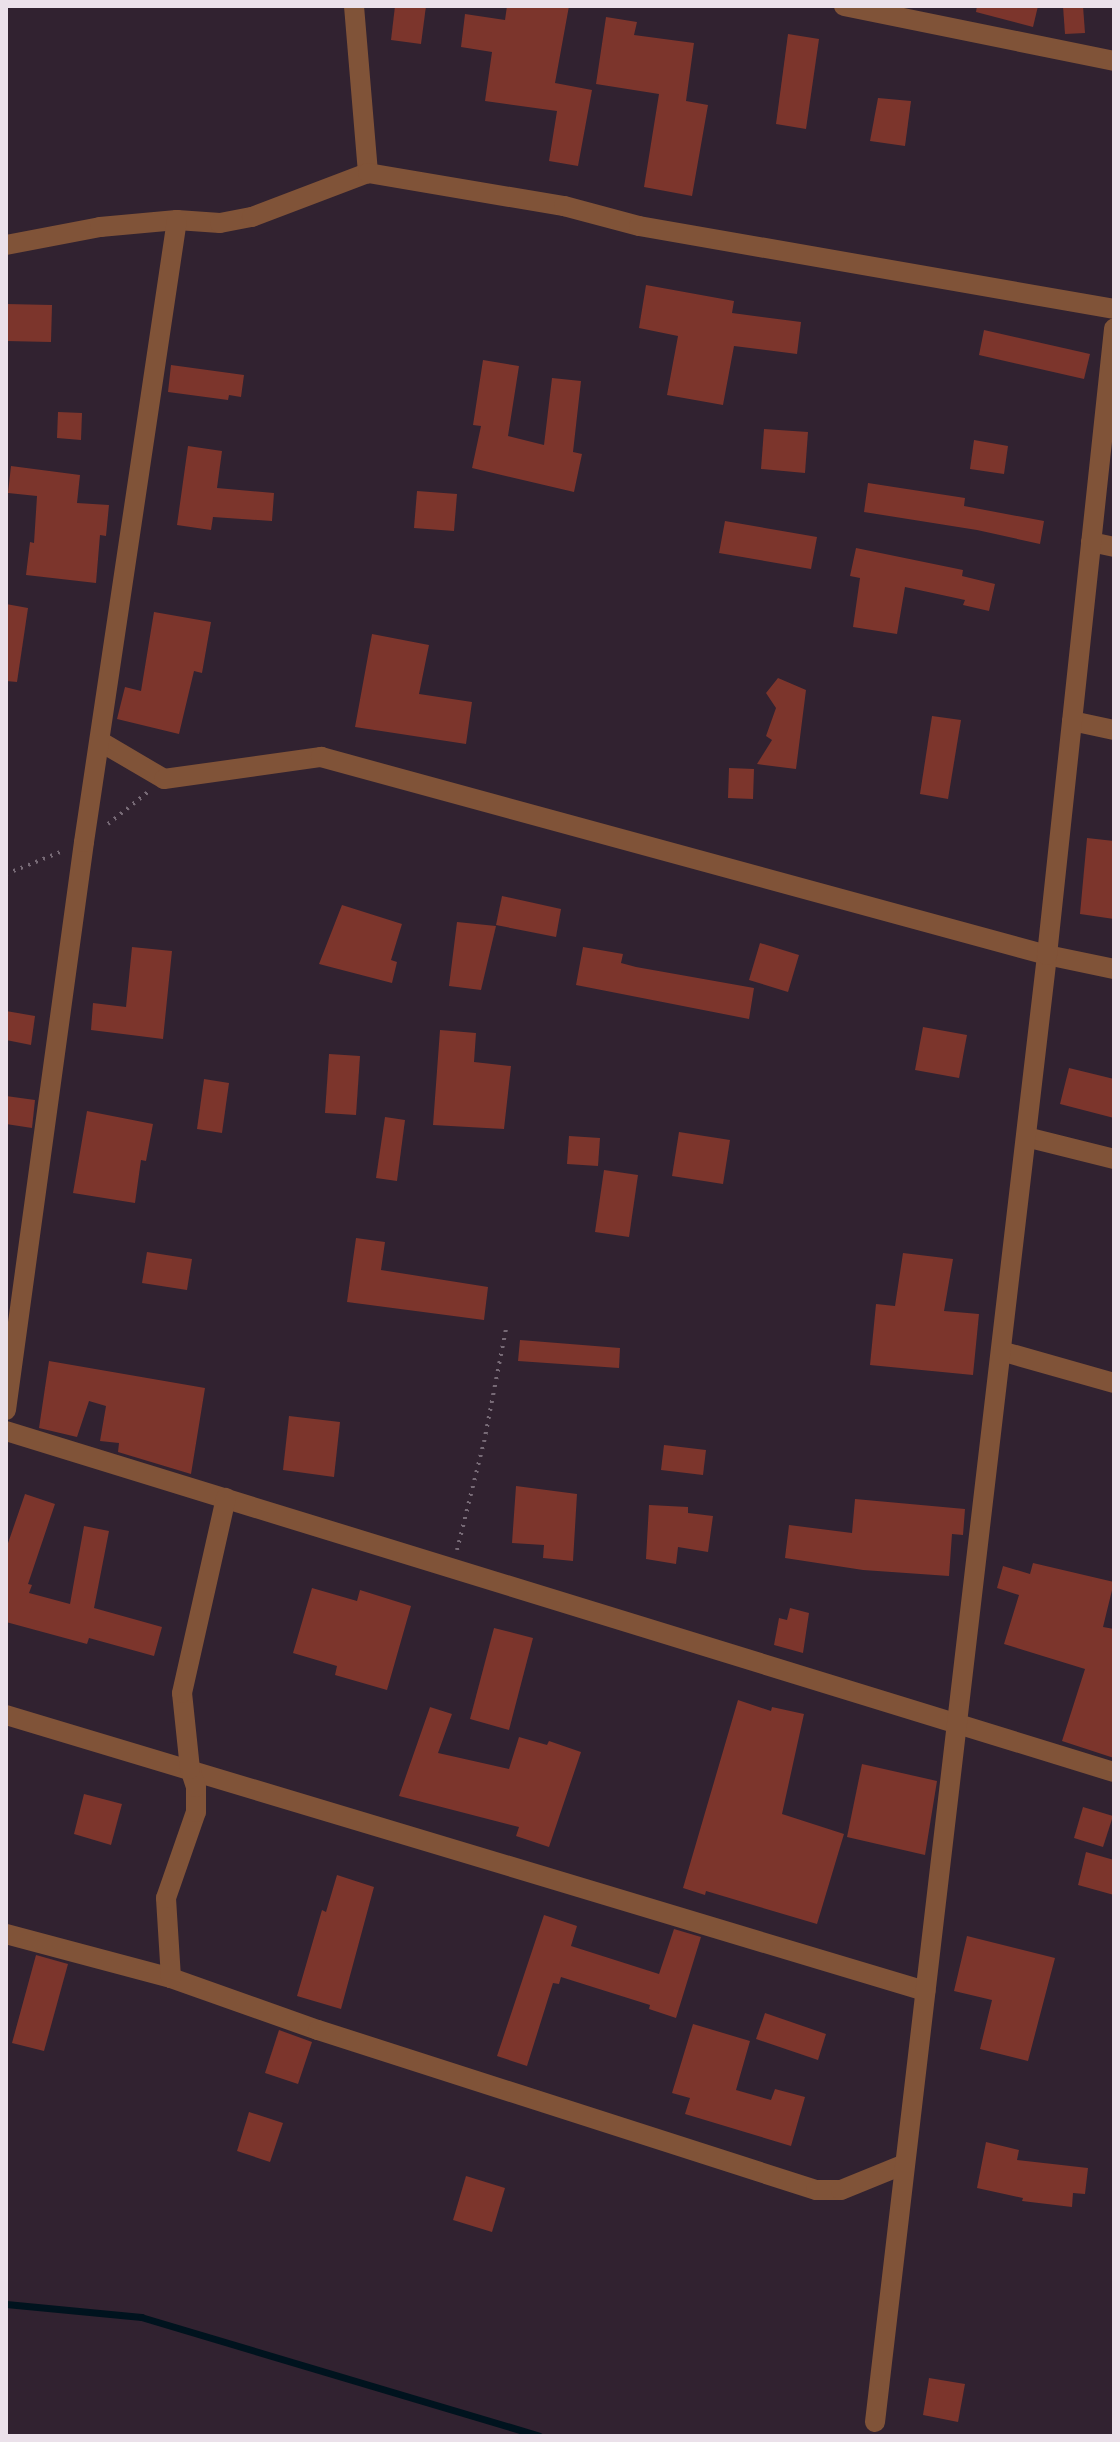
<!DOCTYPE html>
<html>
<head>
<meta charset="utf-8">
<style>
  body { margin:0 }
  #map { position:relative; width:1120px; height:2442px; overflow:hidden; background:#312230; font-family:"Roboto Serif",serif }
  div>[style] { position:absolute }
  .stream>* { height:7px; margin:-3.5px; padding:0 3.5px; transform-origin:3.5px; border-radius:3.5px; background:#00131e }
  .building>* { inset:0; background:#7c352c }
  .path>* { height:4px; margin-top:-2px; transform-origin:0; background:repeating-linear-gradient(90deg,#776a76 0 2px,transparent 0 8px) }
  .minor>* { height:20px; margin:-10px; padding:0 10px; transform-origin:10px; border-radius:10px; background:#805338 }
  span { translate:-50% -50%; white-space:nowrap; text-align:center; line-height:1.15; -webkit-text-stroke:6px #312230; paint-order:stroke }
  .frame { position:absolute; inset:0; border:8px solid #ebe1ea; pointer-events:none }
</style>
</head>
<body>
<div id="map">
  <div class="stream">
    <div style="left:6px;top:2304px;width:136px;rotate:5.5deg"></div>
    <div style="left:141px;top:2317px;width:415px;rotate:16.6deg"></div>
  </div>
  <div class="building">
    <div style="clip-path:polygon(395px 6px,426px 6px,421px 44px,391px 40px)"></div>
    <div style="clip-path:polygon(507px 6px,569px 6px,555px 83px,592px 90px,578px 166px,549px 161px,557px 111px,485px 101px,492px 52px,461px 47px,465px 14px,505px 20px)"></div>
    <div style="clip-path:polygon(977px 6px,1038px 6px,1033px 27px,976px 12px)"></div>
    <div style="clip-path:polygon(1063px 6px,1083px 6px,1085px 33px,1065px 34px)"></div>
    <div style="clip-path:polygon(606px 17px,637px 22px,634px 35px,694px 43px,686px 101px,708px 105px,692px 196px,644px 187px,659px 94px,596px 84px)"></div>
    <div style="clip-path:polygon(788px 34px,819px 39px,806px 129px,776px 124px)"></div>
    <div style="clip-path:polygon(878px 98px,911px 101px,905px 146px,870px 141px)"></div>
    <div style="clip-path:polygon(646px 285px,734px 301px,732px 313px,801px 322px,797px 354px,734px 346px,723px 405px,667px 395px,678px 336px,639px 328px)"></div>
    <div style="clip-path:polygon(6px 304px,52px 305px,51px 342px,6px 341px)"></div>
    <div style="clip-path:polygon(984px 330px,1090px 354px,1084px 379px,979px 355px)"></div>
    <div style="clip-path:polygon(483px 360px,519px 366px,508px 436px,544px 445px,552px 378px,581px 381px,573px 452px,582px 454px,574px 492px,472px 468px,481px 426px,473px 425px)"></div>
    <div style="clip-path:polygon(171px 365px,244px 375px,241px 397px,229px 395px,228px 400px,168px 392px)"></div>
    <div style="clip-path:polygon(58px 412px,82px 413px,81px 440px,57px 438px)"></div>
    <div style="clip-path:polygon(764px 429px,808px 432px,805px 473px,761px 469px)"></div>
    <div style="clip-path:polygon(974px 440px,1008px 446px,1004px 474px,970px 469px)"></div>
    <div style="clip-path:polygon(188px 446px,222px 451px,217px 488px,274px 493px,272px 521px,213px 517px,211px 530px,177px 525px)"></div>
    <div style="clip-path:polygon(11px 466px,80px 475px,77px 503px,109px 505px,106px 536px,100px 535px,96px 583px,26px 575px,30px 542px,34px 543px,37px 496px,8px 493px)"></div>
    <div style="clip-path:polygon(868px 483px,965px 498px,964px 506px,1044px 521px,1040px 544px,977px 530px,864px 512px)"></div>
    <div style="clip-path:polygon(417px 491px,457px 494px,454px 531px,414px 528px)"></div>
    <div style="clip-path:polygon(725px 521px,817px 537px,811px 569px,719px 553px)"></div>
    <div style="clip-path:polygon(856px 548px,963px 570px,962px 576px,995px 584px,989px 611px,963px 605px,965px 600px,905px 587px,897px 634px,853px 627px,860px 578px,850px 576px)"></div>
    <div style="clip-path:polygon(6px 604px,28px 608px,17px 682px,6px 681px)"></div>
    <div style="clip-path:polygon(154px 612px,211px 622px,202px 673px,194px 671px,179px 734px,117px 719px,125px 687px,141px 691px)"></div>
    <div style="clip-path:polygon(372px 634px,429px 645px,419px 694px,472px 702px,466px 744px,355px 727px)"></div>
    <div style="clip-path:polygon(778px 678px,806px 690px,796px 769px,757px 764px,772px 740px,766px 736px,776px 708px,766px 693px)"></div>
    <div style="clip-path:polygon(932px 716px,961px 720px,948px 799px,920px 794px)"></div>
    <div style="clip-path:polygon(729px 768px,754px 769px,753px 799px,728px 798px)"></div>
    <div style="clip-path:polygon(1087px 838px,1114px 841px,1114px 919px,1080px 914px)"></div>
    <div style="clip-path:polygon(502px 896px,561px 909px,556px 937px,496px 925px)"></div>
    <div style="clip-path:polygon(342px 905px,402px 924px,391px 960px,397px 962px,392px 983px,319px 964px)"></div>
    <div style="clip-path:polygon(457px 922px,496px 926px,481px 990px,449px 986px)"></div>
    <div style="clip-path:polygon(760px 943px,799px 955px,788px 992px,749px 980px)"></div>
    <div style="clip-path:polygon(132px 947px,172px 951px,163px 1039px,91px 1030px,93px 1003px,126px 1007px)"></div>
    <div style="clip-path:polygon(583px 947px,623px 954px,621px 963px,636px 967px,754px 988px,749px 1019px,576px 985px)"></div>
    <div style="clip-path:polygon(6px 1011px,35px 1016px,31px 1045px,6px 1040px)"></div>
    <div style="clip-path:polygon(923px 1027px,967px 1035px,959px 1078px,915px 1070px)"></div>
    <div style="clip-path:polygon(440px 1030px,476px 1033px,474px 1062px,511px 1066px,504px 1129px,433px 1125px)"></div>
    <div style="clip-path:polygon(329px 1054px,360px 1056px,356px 1115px,325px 1113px)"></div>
    <div style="clip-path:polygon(1069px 1068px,1114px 1079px,1114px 1118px,1060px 1104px)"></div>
    <div style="clip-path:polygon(204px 1079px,229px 1083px,222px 1133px,197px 1129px)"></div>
    <div style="clip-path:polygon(6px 1096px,35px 1100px,32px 1128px,6px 1124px)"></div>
    <div style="clip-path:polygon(87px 1111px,153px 1124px,146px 1161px,141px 1160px,135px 1203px,73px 1193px)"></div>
    <div style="clip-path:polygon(385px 1117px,405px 1120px,397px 1181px,376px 1178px)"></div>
    <div style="clip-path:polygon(679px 1132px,730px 1140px,723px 1184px,672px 1176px)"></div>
    <div style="clip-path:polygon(569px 1136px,600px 1138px,598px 1166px,567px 1164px)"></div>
    <div style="clip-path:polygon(604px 1170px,638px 1175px,629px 1237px,595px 1232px)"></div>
    <div style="clip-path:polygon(356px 1238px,385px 1242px,381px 1270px,488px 1287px,484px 1320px,347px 1302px)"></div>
    <div style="clip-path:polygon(147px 1252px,192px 1259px,187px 1290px,142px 1283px)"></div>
    <div style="clip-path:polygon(903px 1253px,953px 1259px,944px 1311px,979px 1314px,973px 1375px,870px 1365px,876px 1304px,895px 1306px)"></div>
    <div style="clip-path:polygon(520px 1340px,620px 1348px,619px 1368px,518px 1361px)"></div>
    <div style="clip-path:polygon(49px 1361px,205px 1388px,191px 1474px,118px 1452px,119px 1443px,100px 1441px,106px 1406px,89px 1401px,77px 1437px,39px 1428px)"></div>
    <div style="clip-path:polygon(289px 1416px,340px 1422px,334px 1477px,283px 1470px)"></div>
    <div style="clip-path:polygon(664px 1445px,706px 1450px,703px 1475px,661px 1470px)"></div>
    <div style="clip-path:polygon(516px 1486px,577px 1494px,573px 1561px,543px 1558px,544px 1545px,512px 1543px)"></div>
    <div style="clip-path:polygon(25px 1494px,55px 1504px,28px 1584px,32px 1585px,29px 1593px,70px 1604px,84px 1526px,109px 1531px,94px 1608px,162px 1627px,154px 1656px,89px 1638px,87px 1644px,6px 1622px,6px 1549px)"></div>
    <div style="clip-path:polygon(855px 1499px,965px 1509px,963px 1535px,952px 1534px,949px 1576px,863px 1570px,785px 1558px,789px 1525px,852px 1533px)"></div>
    <div style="clip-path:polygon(649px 1505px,688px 1507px,688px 1513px,713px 1516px,708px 1552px,678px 1547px,676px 1564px,646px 1559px)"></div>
    <div style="clip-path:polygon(1033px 1563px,1114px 1582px,1103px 1627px,1114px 1629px,1114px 1758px,1062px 1741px,1085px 1669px,1004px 1644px,1019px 1595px,997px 1588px,1003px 1566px,1030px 1574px)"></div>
    <div style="clip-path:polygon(312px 1588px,357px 1601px,360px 1590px,411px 1606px,387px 1690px,335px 1675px,337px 1666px,293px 1653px)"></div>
    <div style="clip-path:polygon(790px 1608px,809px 1613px,803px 1653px,774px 1645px,779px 1618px,787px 1620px)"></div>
    <div style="clip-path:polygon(494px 1628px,533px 1638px,509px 1730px,470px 1719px)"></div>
    <div style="clip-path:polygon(738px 1700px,771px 1711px,772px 1707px,804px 1714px,782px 1814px,844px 1834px,817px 1924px,706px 1891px,705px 1895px,683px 1888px)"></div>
    <div style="clip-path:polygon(430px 1707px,452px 1714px,438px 1753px,509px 1769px,519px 1737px,547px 1745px,549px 1741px,581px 1752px,549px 1847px,516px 1836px,519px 1827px,399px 1796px)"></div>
    <div style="clip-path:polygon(862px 1764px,937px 1781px,925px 1855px,847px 1837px)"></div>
    <div style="clip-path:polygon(84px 1794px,122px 1804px,111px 1845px,74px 1834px)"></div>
    <div style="clip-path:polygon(1083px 1807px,1113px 1816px,1103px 1847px,1074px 1838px)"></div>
    <div style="clip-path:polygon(1086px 1852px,1114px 1860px,1114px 1895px,1078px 1885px)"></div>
    <div style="clip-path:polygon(337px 1875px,374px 1887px,341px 2009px,297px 1996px,322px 1910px,326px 1912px)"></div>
    <div style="clip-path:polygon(544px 1915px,577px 1926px,571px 1946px,659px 1974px,674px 1929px,701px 1937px,676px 2018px,649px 2009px,650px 2005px,561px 1977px,559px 1984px,553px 1983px,527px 2066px,497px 2056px)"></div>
    <div style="clip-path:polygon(967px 1936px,1055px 1958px,1028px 2061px,980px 2049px,992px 2000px,954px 1991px)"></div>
    <div style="clip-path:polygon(36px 1955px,68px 1964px,44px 2051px,12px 2043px)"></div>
    <div style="clip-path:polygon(765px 2013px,826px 2034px,818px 2060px,756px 2039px)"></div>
    <div style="clip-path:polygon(693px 2024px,750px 2041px,736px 2090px,771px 2100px,775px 2089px,805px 2097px,791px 2146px,685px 2114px,690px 2098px,672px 2093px)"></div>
    <div style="clip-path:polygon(279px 2030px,312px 2042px,298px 2084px,265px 2073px)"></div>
    <div style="clip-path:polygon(249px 2112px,283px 2123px,270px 2162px,237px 2151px)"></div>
    <div style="clip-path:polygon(986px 2142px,1019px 2150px,1017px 2160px,1088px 2168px,1085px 2194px,1073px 2193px,1072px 2207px,1022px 2201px,1023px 2198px,977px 2188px)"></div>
    <div style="clip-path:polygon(466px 2176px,505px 2188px,492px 2232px,453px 2220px)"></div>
    <div style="clip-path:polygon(929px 2378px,965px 2384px,958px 2422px,923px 2415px)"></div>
  </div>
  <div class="path">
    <div style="left:108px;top:824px;width:51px;rotate:-38.7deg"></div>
    <div style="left:6px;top:874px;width:61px;rotate:-22deg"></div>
    <div style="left:457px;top:1550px;width:111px;rotate:-76deg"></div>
    <div style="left:484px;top:1442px;width:115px;rotate:-79deg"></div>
  </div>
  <div class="minor">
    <div style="left:354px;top:6px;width:168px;rotate:85.2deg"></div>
    <div style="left:844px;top:6px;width:276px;rotate:11.5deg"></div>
    <div style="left:6px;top:245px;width:96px;rotate:-10.8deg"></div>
    <div style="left:100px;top:227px;width:77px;rotate:-5.2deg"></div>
    <div style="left:177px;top:220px;width:43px;rotate:4deg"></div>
    <div style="left:220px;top:223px;width:33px;rotate:-11deg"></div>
    <div style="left:252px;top:217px;width:124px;rotate:-20.8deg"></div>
    <div style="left:368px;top:173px;width:199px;rotate:9.6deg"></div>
    <div style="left:564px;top:206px;width:78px;rotate:14.9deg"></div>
    <div style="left:639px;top:226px;width:482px;rotate:9.9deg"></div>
    <div style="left:1091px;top:542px;width:24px;rotate:12deg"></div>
    <div style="left:1072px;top:721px;width:43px;rotate:12.1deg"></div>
    <div style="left:101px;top:742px;width:73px;rotate:30.4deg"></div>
    <div style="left:164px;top:779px;width:159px;rotate:-8deg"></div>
    <div style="left:321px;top:757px;width:753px;rotate:15.26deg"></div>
    <div style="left:1047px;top:955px;width:68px;rotate:11.8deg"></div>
    <div style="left:1026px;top:1137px;width:91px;rotate:14deg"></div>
    <div style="left:1001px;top:1351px;width:117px;rotate:15.8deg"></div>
    <div style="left:6px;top:1410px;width:573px;rotate:-82.18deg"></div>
    <div style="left:84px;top:842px;width:629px;rotate:-81.5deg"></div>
    <div style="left:6px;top:1431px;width:1159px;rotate:17.11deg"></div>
    <div style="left:6px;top:1715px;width:960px;rotate:16.72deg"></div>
    <div style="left:6px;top:1934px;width:171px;rotate:14.9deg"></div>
    <div style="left:171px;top:1978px;width:156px;rotate:19.5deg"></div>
    <div style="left:318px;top:2030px;width:523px;rotate:17.81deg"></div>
    <div style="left:816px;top:2190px;width:25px"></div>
    <div style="left:841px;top:2190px;width:69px;rotate:-22.1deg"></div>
    <div style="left:171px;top:1978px;width:80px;rotate:-93.6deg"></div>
    <div style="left:166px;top:1898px;width:91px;rotate:-70.8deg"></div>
    <div style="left:196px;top:1812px;width:25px;rotate:-90deg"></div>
    <div style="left:196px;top:1787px;width:19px;rotate:-108deg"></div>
    <div style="left:190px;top:1769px;width:76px;rotate:-96deg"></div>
    <div style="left:182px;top:1693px;width:200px;rotate:-77.3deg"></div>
    <div style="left:875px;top:2422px;width:1477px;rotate:-83.31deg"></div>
    <div style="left:1047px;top:955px;width:630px;rotate:-83.89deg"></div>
  </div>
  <div class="frame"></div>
</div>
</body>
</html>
